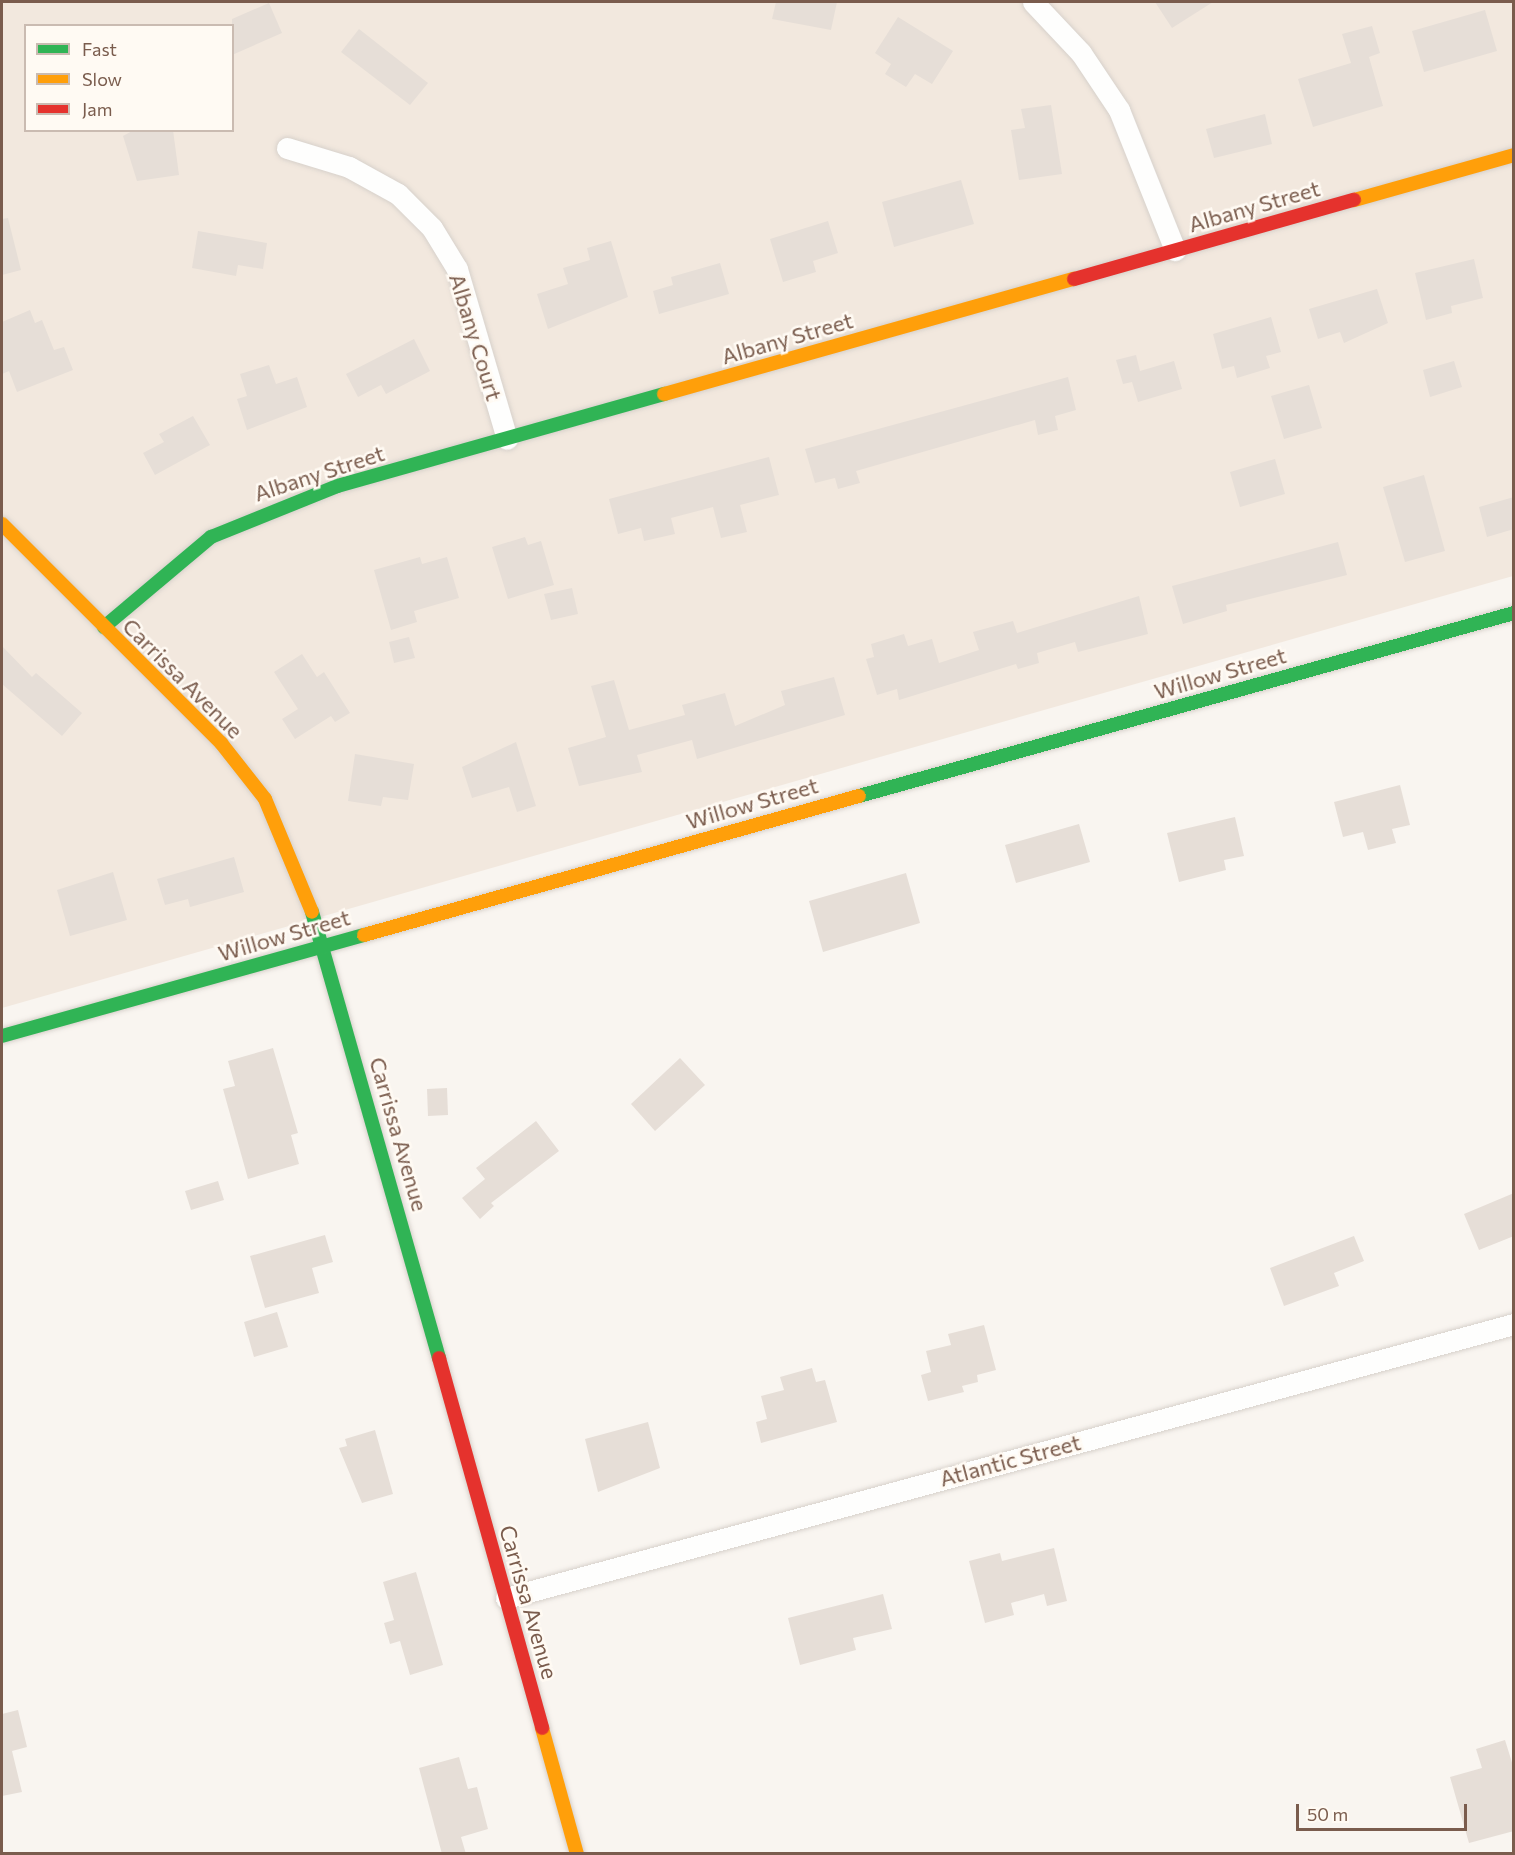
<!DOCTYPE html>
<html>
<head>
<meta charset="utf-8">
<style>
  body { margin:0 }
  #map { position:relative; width:1515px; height:1855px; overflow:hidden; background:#f9f5f0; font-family:Commissioner,sans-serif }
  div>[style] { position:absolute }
  .residential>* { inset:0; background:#f2e8de }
  .building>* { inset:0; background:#e6ded7 }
  .roads { filter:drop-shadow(0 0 2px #d7d1cb) drop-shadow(0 0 2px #d7d1cb) }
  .street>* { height:21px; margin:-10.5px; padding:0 10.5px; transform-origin:10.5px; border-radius:10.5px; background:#fefefd }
  .fast>* { height:14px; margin:-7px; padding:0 7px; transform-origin:7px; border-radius:7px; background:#30b455 }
  .slow>* { height:14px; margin:-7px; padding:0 7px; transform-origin:7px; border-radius:7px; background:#ff9f0a }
  .jam>* { height:14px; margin:-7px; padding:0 7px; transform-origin:7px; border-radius:7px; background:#e5322d }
  span { translate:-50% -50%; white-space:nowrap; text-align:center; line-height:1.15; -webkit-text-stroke:5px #fffaf3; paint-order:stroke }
  .street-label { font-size:22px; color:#7a5c4d }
  .frame { position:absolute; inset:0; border:3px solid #7a5c4d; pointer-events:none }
  .legend { position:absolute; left:24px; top:24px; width:210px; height:108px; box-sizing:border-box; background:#fffaf3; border:2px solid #cabbb1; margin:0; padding:8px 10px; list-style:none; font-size:18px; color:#7a5c4d }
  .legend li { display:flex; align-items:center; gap:12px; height:30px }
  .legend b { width:30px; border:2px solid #cabbb1 }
  .scale { position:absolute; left:1296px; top:1804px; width:171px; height:27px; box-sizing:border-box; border:3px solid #7a5c4d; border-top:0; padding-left:8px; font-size:18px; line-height:21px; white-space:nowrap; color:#7a5c4d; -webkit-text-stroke:4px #fffaf3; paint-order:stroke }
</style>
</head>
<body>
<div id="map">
  <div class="residential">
    <div style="clip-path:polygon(evenodd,2px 2px,1513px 2px,1513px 576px,2px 1008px,2px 2px,26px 26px,232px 26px,232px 130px,26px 130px,26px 26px)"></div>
  </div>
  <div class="building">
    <div style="clip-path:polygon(776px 2px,837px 2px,831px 30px,772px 19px)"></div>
    <div style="clip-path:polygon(1155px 2px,1213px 2px,1172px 28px)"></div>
    <div style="clip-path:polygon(269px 3px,282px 33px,232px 55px,232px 19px)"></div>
    <div style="clip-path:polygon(1485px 10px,1497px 51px,1424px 72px,1412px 31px)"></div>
    <div style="clip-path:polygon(898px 17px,953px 51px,932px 84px,915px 74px,906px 87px,885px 74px,891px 64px,875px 53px)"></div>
    <div style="clip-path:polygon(1372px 26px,1380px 53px,1369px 57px,1383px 106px,1313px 127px,1298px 79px,1351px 63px,1342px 34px)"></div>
    <div style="clip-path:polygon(359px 29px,428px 83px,410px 105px,341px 52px)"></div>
    <div style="clip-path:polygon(1051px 105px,1062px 174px,1019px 180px,1011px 130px,1025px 128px,1021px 109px)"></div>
    <div style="clip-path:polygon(1265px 114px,1272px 144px,1214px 158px,1206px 129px)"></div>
    <div style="clip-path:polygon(134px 130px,173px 130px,179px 175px,137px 181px,123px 136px)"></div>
    <div style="clip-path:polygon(961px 180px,974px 224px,894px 247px,882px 202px)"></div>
    <div style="clip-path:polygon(8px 218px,21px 270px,2px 275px,2px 219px)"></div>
    <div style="clip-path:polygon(828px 221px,838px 253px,813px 261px,816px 272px,783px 282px,770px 239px)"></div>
    <div style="clip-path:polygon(198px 231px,267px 243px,263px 269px,238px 265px,236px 276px,192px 268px)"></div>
    <div style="clip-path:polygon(611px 241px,628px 297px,548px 329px,537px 294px,568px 284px,563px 268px,590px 260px,587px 248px)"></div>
    <div style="clip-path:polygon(1474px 259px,1483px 298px,1451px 306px,1452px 313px,1426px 320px,1415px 273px)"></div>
    <div style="clip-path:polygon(720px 263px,729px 294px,659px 314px,653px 291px,673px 285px,671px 277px)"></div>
    <div style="clip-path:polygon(1377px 289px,1388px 323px,1344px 343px,1340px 332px,1318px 339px,1309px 309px)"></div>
    <div style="clip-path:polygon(30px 310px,35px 323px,42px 320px,54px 350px,64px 347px,73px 370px,17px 392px,9px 371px,2px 374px,2px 322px)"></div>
    <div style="clip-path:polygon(1271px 317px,1281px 352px,1266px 356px,1270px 368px,1237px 378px,1234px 366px,1222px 369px,1213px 334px)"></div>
    <div style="clip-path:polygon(414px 339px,430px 371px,386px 394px,381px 385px,358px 397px,346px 374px)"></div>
    <div style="clip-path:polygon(1136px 355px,1140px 371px,1174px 361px,1182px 389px,1138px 402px,1132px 382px,1123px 384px,1116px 360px)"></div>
    <div style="clip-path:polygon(1454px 361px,1462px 387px,1430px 397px,1423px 370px)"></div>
    <div style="clip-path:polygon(269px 365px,276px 384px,297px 377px,307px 407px,247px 430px,237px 399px,247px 396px,240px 374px)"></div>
    <div style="clip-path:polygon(1068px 377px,1076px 410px,1055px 416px,1058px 430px,1038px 435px,1035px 420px,856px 471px,860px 483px,838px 489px,835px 478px,815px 483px,805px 449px)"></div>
    <div style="clip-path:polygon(1309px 385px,1322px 428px,1284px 439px,1271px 396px)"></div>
    <div style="clip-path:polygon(193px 416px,210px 445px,155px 475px,143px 453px,164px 442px,159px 434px)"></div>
    <div style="clip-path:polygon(769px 457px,779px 495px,740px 505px,747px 532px,721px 538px,713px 507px,671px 518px,675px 534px,644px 541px,641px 528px,618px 534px,609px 499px)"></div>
    <div style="clip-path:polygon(1275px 459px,1285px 494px,1240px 507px,1230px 472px)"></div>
    <div style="clip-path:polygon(1424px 475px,1445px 551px,1405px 562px,1383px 487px)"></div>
    <div style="clip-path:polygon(1514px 497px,1514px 529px,1487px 537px,1479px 507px)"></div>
    <div style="clip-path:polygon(525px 537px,528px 545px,541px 541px,554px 585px,508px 599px,492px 547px)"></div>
    <div style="clip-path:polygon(1338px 542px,1347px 575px,1226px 605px,1227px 611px,1183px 624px,1172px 586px)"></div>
    <div style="clip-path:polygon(420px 557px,422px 564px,447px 557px,459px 598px,414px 611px,417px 622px,391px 630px,374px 570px)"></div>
    <div style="clip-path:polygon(572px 588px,578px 614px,551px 620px,544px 594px)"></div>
    <div style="clip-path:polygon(1139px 596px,1148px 634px,1078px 652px,1075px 642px,1037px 653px,1039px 663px,1018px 669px,1016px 664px,899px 700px,897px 689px,877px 695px,866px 659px,874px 657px,871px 644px,904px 634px,908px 646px,932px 639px,939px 663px,979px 650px,973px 632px,1013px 621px,1017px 633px)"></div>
    <div style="clip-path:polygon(409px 637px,415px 658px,394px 663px,389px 642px)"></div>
    <div style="clip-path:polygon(2px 646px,32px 677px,36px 673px,82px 713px,62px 736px,2px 684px)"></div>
    <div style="clip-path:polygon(302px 654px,317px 677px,324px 672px,350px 713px,335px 722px,331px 716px,295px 739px,282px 719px,298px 709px,274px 672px)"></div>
    <div style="clip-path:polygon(834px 677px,845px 715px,697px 759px,692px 740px,637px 755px,642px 772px,579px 786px,568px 748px,606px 737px,591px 686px,614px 680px,629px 730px,685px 715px,682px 705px,725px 693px,735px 726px,785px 705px,781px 691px)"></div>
    <div style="clip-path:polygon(516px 742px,536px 806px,517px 812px,509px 787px,472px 798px,462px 767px)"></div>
    <div style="clip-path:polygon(355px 754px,414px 764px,408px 800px,383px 797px,381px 806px,348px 801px)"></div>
    <div style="clip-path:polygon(1400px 785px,1410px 825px,1392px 829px,1396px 843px,1368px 850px,1363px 832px,1343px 837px,1334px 802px)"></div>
    <div style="clip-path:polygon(1235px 817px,1244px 856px,1224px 860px,1226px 870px,1179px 882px,1167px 833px)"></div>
    <div style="clip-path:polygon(1079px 824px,1090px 862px,1016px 883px,1005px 845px)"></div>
    <div style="clip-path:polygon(234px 857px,244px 892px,190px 907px,188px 899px,165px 905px,157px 879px)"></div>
    <div style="clip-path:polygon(113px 872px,127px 920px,70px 936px,57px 890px)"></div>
    <div style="clip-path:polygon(906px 873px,920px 923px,823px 952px,809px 901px)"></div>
    <div style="clip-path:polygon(273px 1048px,298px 1133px,291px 1135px,299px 1164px,248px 1179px,223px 1089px,235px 1086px,228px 1061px)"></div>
    <div style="clip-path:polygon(680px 1058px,705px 1085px,655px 1131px,631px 1104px)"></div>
    <div style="clip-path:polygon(447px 1088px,448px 1115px,428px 1116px,427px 1089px)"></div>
    <div style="clip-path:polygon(536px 1121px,559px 1151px,491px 1203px,494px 1206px,480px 1219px,462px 1198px,485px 1179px,476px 1168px)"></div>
    <div style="clip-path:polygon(218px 1181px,224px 1200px,191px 1210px,185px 1191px)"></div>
    <div style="clip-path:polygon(1514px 1193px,1514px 1236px,1479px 1250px,1464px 1214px)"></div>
    <div style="clip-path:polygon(325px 1235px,333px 1262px,312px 1268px,319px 1293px,265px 1308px,250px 1256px)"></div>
    <div style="clip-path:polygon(1354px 1236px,1364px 1261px,1334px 1273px,1339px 1286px,1284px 1306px,1270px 1268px)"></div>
    <div style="clip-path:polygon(277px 1312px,288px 1347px,254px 1357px,244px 1322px)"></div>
    <div style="clip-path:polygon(984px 1325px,996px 1370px,977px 1375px,978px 1382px,962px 1386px,964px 1392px,928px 1401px,921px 1375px,931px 1372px,926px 1351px,951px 1345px,948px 1334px)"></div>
    <div style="clip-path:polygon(812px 1368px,816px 1382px,825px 1380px,837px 1422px,761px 1443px,756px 1422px,767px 1419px,761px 1396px,784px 1390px,780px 1377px)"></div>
    <div style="clip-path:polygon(648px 1422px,660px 1468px,598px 1492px,585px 1439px)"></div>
    <div style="clip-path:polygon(375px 1430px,393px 1494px,362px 1503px,339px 1448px,347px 1446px,345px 1439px)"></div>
    <div style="clip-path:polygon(1054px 1548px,1067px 1601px,1047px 1606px,1044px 1594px,1011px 1603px,1014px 1615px,985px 1623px,969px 1561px,1000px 1553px,1002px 1561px)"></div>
    <div style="clip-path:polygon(416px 1572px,443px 1665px,410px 1675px,400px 1641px,390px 1644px,384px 1623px,394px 1620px,383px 1582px)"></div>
    <div style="clip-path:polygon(883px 1594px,892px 1629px,853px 1638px,856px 1650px,800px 1665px,788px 1618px)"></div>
    <div style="clip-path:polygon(18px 1710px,27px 1747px,12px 1751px,22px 1792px,2px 1796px,2px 1714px)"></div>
    <div style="clip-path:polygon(1505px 1740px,1514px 1769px,1514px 1831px,1469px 1843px,1450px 1777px,1482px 1768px,1476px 1749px)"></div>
    <div style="clip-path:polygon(459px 1757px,468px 1789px,477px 1787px,488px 1829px,461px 1837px,466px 1854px,442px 1854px,419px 1768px)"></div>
  </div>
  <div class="roads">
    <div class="street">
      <div style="left:1033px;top:2px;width:70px;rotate:46.7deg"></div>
      <div style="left:1081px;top:53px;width:69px;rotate:56.3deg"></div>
      <div style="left:1119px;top:110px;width:151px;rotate:68.2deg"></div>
      <div style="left:287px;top:148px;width:65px;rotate:17deg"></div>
      <div style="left:349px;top:167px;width:56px;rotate:28.9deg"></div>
      <div style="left:398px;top:194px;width:48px;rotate:45deg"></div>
      <div style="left:432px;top:228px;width:48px;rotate:58.6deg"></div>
      <div style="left:457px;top:269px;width:177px;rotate:73.6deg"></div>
      <div style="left:506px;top:1598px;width:1045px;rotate:-15.21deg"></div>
    </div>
    <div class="fast">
      <div style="left:104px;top:627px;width:140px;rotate:-40.1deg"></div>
      <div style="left:211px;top:537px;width:136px;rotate:-22deg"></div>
      <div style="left:337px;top:486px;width:340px;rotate:-15.7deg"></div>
      <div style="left:859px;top:796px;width:680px;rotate:-15.61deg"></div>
      <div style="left:312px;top:912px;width:464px;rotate:74.1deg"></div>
      <div style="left:2px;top:1036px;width:376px;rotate:-15.6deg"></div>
    </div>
    <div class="slow">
      <div style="left:1354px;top:200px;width:166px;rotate:-15.7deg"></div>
      <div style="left:664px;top:394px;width:426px;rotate:-15.7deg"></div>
      <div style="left:2px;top:524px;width:310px;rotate:45deg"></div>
      <div style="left:221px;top:743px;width:71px;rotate:51.8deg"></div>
      <div style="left:265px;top:799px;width:122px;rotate:67.4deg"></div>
      <div style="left:364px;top:935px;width:514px;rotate:-15.69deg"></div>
      <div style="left:542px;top:1728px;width:131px;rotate:74.5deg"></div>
    </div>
    <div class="jam">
      <div style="left:1074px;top:279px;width:291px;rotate:-15.8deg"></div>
      <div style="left:439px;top:1358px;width:384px;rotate:74.4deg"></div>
    </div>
  </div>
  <div class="street-label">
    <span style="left:1254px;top:206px;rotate:-16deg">Albany Street</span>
    <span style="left:476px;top:337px;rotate:73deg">Albany Court</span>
    <span style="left:787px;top:338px;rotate:-16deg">Albany Street</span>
    <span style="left:319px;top:473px;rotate:-18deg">Albany Street</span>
    <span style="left:1220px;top:673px;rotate:-16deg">Willow Street</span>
    <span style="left:183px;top:678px;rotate:45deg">Carrissa Avenue</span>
    <span style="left:752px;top:803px;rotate:-16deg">Willow Street</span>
    <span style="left:284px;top:935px;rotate:-16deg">Willow Street</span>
    <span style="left:399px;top:1134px;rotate:74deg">Carrissa Avenue</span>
    <span style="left:1010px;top:1460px;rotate:-15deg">Atlantic Street</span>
    <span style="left:529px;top:1602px;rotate:74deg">Carrissa Avenue</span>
  </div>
  <div class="frame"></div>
  <ul class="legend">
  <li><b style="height:8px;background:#30b455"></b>Fast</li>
  <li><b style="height:8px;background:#ff9f0a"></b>Slow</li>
  <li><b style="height:8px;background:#e5322d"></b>Jam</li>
  </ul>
  <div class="scale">50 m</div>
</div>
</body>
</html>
